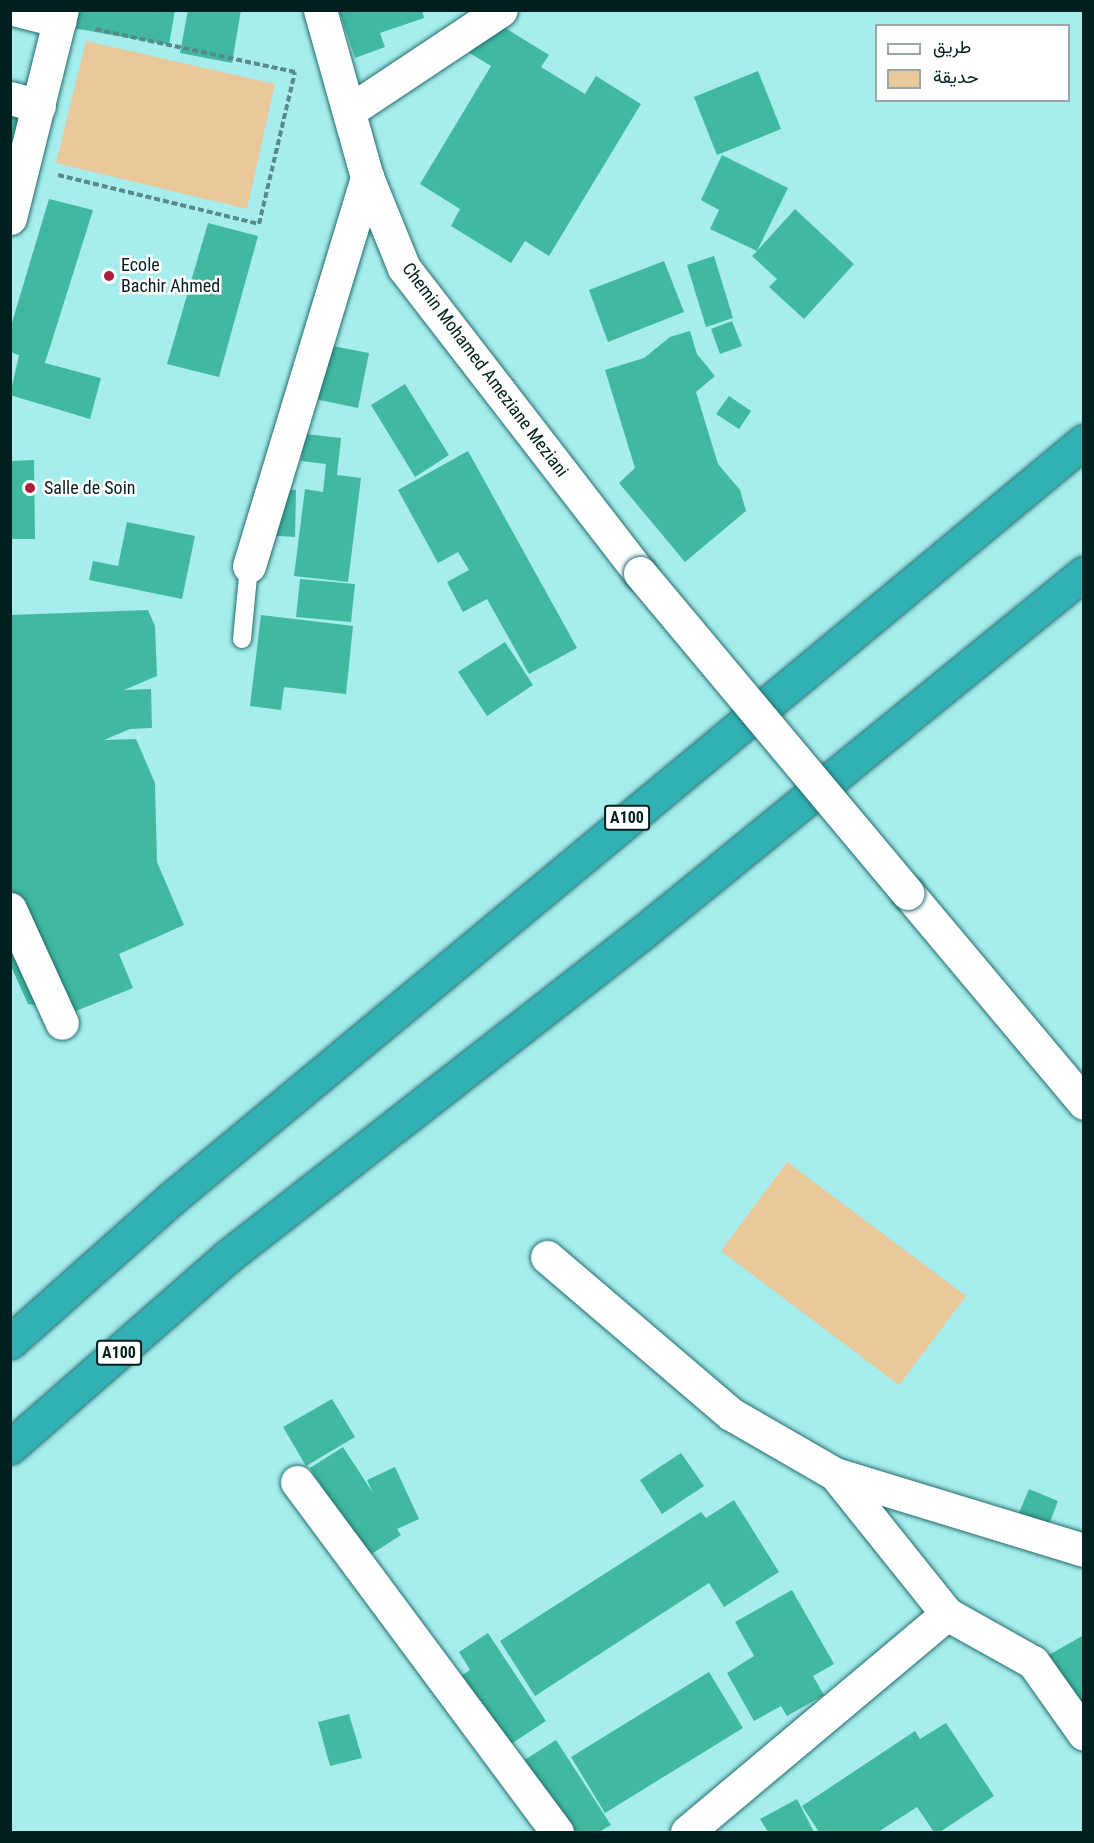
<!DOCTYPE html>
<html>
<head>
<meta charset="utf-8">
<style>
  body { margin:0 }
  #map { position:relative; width:1094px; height:1843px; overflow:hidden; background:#a7edee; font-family:"Roboto Condensed",Vazirmatn,sans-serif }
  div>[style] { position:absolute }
  .green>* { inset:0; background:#e9c899 }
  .building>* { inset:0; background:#41b9a0 }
  .path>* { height:4px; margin-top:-2px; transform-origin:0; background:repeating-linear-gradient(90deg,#588a8a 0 6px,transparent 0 9px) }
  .roads { filter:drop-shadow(0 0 2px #246c6d) drop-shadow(0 0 2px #246c6d) }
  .service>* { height:18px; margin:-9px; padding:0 9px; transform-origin:9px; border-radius:9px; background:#fff }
  .minor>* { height:33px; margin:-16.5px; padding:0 16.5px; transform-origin:16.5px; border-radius:16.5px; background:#fff }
  .secondary>* { height:33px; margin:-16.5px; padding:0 16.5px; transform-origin:16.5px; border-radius:16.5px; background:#fff }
  .motorway>* { height:33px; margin:-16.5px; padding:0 16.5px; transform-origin:16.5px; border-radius:16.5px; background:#31b1b3 }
  .bridges { filter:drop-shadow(0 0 2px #246c6d) drop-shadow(0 0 2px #246c6d) }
  .secondary-bridge>* { height:33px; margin:-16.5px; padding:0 16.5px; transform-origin:16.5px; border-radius:16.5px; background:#fff }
  .dots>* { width:16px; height:16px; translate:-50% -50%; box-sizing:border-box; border:3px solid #fff; border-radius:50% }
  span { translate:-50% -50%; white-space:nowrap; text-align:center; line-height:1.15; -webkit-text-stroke:5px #fff; paint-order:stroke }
  .shield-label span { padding:2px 4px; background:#fff; border:2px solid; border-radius:4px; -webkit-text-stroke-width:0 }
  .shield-label { font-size:16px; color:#021f1f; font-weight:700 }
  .poi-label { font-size:18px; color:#021f1f }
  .left { translate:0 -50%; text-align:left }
  .street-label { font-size:18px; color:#021f1f }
  .frame { position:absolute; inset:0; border:12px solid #021f1f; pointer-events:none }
  .legend { position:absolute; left:875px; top:24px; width:195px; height:78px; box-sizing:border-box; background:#fff; border:2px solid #9aa5a5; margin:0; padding:8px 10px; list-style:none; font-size:18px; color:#021f1f }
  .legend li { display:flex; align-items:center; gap:12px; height:30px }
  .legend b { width:30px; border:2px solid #9aa5a5 }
</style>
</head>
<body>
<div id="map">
  <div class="green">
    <div style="clip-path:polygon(86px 41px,275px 84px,247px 209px,56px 163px)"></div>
    <div style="clip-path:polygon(787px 1162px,966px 1296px,899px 1385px,721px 1251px)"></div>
  </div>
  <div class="building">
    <div style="clip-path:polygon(76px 10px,175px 10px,169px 45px,73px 28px)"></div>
    <div style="clip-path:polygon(188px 10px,241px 10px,232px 63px,180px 53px)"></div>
    <div style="clip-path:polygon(339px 10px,422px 10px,424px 18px,380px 33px,385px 47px,355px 58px)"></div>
    <div style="clip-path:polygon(489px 18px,549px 55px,541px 67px,585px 94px,596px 76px,641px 104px,549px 256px,525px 241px,511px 263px,451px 226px,460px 209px,420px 184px,491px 66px,468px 52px)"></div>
    <div style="clip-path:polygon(758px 71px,781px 129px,717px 155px,694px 97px)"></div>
    <div style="clip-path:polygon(10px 107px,23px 109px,10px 161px)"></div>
    <div style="clip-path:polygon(722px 155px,788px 188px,757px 251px,795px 209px,854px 264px,804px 319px,769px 287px,777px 279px,752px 256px,757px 251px,710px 229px,719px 210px,701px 200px)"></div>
    <div style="clip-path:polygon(49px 199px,93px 210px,45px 363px,101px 378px,90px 419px,10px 395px,19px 355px,10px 352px,10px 329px)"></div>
    <div style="clip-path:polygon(208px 223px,258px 236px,219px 377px,167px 364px)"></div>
    <div style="clip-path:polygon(714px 256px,733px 318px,706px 327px,687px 265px)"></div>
    <div style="clip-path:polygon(664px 261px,684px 312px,608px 342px,589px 290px)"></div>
    <div style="clip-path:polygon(732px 321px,742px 346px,720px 354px,711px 329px)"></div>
    <div style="clip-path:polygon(690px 331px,697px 354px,715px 376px,696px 392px,718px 464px,740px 490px,746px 511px,685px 562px,619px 483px,635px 468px,605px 370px,644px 358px,670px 337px)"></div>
    <div style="clip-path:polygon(312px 342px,369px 353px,358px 408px,301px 396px)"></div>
    <div style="clip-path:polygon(405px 384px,449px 455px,415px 477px,371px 405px)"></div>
    <div style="clip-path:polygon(729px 396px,751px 411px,739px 429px,716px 414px)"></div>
    <div style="clip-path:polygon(305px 434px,341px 438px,337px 475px,361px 478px,348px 582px,294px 576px,305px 489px,323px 492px,326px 464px,301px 461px)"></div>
    <div style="clip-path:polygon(468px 451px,577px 648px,529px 674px,487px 599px,463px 612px,447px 582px,469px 570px,458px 552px,438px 563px,398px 490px)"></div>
    <div style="clip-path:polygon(34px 460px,35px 539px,10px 539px,10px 461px)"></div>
    <div style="clip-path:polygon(263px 490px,296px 490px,295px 537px,262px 535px)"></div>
    <div style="clip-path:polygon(127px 522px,195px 536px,182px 599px,89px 580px,93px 561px,118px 566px)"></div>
    <div style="clip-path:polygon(300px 579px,355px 584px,351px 622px,296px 617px)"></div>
    <div style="clip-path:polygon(148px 610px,155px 626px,157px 676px,124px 690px,151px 689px,152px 728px,130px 729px,104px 740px,136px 739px,155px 783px,157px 862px,184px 925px,119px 954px,133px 988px,76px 1011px,28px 1004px,10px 964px,10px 615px)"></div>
    <div style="clip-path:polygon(261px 615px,353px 626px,346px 694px,284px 687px,281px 710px,250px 706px)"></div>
    <div style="clip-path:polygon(505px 642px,533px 685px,487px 716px,458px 672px)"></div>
    <div style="clip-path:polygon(332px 1399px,355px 1437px,306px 1466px,283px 1427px)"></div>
    <div style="clip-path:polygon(343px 1447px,373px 1493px,367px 1480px,395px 1467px,419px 1519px,397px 1529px,401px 1535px,367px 1557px,310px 1468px)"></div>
    <div style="clip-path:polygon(681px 1453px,704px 1486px,662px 1514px,640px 1480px)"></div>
    <div style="clip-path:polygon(1029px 1489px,1058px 1501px,1048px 1527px,1018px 1515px)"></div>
    <div style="clip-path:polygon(734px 1500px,779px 1572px,724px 1607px,709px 1583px,535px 1696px,500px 1641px,701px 1512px,706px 1518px)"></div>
    <div style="clip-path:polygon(792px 1590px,834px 1664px,813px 1676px,824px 1695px,787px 1716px,781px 1706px,754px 1721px,727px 1673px,754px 1656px,735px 1622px)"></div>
    <div style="clip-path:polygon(488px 1633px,546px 1721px,490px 1758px,444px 1687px,470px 1670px,459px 1652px)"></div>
    <div style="clip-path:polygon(1084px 1635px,1084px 1721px,1047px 1656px)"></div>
    <div style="clip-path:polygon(709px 1672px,743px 1728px,605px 1813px,571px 1757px)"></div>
    <div style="clip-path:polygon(349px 1714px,362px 1758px,330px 1766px,318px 1722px)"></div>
    <div style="clip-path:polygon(946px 1723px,994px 1796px,940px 1832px,934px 1832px,917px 1807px,878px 1832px,819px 1832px,802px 1806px,915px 1731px,920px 1739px)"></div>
    <div style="clip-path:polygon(556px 1740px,611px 1825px,599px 1832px,536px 1832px,501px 1775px)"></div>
    <div style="clip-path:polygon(797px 1799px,814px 1832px,768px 1832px,760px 1819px)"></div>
  </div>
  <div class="path">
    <div style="left:58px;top:175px;width:207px;rotate:13.7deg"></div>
    <div style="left:259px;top:224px;width:156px;rotate:-76.7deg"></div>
    <div style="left:295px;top:72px;width:206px;rotate:-167.9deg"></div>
  </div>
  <div class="roads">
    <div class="service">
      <div style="left:242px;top:639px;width:73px;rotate:-84.5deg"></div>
    </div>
    <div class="minor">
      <div style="left:17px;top:10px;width:44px;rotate:14.3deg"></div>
      <div style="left:10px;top:98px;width:30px;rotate:15deg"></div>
      <div style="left:349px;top:111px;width:182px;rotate:-33.6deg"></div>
      <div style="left:10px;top:218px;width:214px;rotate:-76deg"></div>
      <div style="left:249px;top:566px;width:407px;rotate:-73.1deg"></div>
      <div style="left:10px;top:909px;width:125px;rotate:65.5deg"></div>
      <div style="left:547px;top:1257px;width:242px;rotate:40.5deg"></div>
      <div style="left:731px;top:1414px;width:120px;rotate:30deg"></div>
      <div style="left:835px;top:1474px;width:260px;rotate:17deg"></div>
      <div style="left:835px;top:1474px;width:179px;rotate:51.3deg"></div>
      <div style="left:297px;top:1482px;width:436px;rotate:53.4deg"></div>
      <div style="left:687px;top:1832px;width:339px;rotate:-40deg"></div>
      <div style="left:947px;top:1614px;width:98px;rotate:29.2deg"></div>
      <div style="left:1033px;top:1662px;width:88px;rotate:54.7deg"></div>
    </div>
    <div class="secondary">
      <div style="left:320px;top:10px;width:173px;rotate:74.3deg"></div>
      <div style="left:367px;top:177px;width:98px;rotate:67.9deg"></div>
      <div style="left:404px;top:268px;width:386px;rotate:52.3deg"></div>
      <div style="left:908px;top:893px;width:274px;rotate:50deg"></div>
    </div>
    <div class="motorway">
      <div style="left:10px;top:1342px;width:217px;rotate:-41.6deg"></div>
      <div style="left:172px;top:1198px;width:1185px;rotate:-39.69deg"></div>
      <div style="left:10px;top:1447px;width:288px;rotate:-41.2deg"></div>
      <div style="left:227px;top:1257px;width:526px;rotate:-37.98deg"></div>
      <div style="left:642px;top:933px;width:570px;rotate:-39.16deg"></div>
    </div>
  </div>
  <div class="bridges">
    <div class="secondary-bridge">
      <div style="left:640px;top:573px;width:417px;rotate:50.1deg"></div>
    </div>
  </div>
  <div class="dots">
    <div style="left:109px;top:276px;background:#af1b3b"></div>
    <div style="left:30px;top:488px;background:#af1b3b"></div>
  </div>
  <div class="shield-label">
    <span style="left:627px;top:818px">A100</span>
    <span style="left:119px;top:1353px">A100</span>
  </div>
  <div class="poi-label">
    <span class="left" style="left:121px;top:276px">Ecole<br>Bachir Ahmed</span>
    <span class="left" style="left:44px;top:488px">Salle de Soin</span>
  </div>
  <div class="street-label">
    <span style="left:485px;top:370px;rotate:53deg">Chemin Mohamed Ameziane Meziani</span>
  </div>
  <div class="frame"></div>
  <ul class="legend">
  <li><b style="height:8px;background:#fff"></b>طريق</li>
  <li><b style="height:16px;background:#e9c899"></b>حديقة</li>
  </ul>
</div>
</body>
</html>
